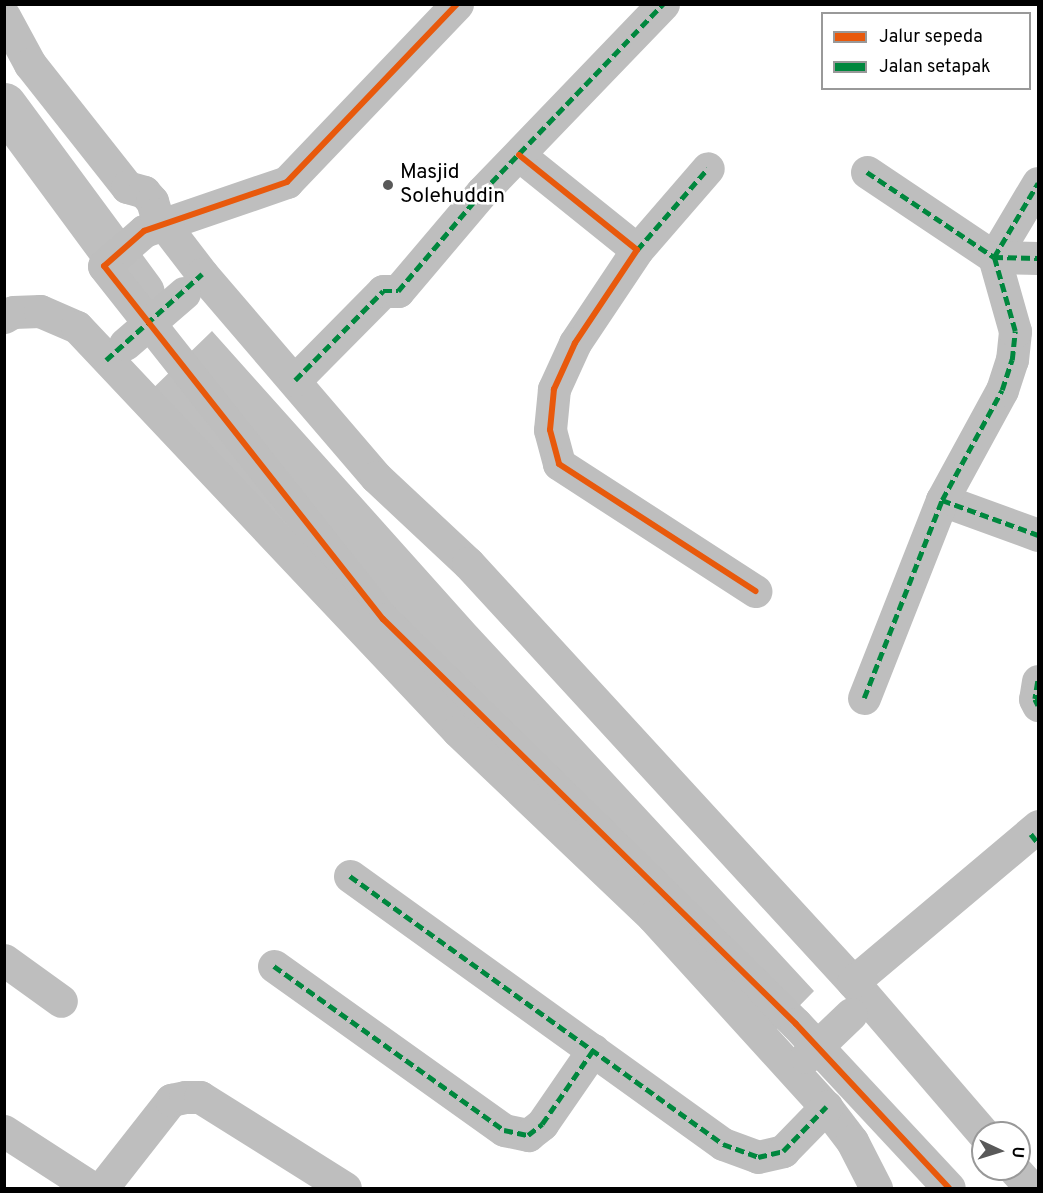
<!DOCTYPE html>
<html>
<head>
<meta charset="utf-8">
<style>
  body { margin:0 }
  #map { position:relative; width:1043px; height:1193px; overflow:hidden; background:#fff; font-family:Overpass,sans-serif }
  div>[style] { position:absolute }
  .water>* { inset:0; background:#bfbfbf }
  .canal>* { height:45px; margin:-22.5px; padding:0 22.5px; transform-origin:22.5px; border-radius:22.5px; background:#bfbfbf }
  .street>* { height:33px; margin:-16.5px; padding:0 16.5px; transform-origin:16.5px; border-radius:16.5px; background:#bebebe }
  .street-bridge>* { height:33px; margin:-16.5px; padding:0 16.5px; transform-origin:16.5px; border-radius:16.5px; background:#bebebe }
  .quiet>* { height:4.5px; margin-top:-2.25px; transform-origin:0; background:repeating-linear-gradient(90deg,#00873e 0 9px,transparent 0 13.5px) }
  .cycleway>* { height:6px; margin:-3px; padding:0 3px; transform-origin:3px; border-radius:3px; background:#e8590c }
  .dots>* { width:16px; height:16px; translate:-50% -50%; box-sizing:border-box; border:3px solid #fff; border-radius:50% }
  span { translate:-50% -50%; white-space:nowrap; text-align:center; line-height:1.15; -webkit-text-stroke:5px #fff; paint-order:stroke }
  .poi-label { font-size:21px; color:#000 }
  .left { translate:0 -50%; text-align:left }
  .frame { position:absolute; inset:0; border:6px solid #000; pointer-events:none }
  .legend { position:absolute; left:821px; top:12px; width:210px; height:78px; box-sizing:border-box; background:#fff; border:2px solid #999; margin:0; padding:8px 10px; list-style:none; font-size:18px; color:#000 }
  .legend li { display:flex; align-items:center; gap:12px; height:30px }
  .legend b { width:30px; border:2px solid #999 }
  .north { position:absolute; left:971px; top:1121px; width:60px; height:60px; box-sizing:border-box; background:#fff; border:2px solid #999; border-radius:50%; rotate:94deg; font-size:16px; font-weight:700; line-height:24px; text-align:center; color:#000 }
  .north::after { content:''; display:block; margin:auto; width:21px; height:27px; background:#595959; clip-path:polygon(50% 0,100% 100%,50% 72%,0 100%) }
</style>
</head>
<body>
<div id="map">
  <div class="water">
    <div style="clip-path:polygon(212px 331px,475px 625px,814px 991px,762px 1044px,143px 398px)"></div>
  </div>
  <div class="canal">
    <div style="left:4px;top:105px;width:232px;rotate:53.6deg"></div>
  </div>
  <div class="street">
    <div style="left:457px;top:4px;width:246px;rotate:133.7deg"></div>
    <div style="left:287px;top:182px;width:151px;rotate:161.1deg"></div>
    <div style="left:144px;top:231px;width:53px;rotate:138.8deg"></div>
    <div style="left:104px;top:266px;width:450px;rotate:51.7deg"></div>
    <div style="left:383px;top:619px;width:578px;rotate:44.44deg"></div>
    <div style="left:796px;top:1024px;width:224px;rotate:47deg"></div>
    <div style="left:4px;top:16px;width:55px;rotate:61.6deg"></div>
    <div style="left:30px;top:64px;width:157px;rotate:51.7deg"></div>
    <div style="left:127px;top:187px;width:18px;rotate:16deg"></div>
    <div style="left:144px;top:192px;width:12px;rotate:48deg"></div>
    <div style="left:152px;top:201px;width:14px;rotate:73deg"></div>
    <div style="left:156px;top:214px;width:76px;rotate:52.5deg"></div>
    <div style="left:202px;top:274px;width:267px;rotate:49.4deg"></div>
    <div style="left:376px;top:477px;width:126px;rotate:43.1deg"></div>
    <div style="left:468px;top:563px;width:569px;rotate:47.42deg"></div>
    <div style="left:853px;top:982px;width:199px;rotate:49.3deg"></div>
    <div style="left:519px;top:155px;width:151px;rotate:38.8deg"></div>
    <div style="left:637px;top:250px;width:112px;rotate:123.7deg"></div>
    <div style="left:575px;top:343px;width:51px;rotate:114.5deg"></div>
    <div style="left:554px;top:389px;width:41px;rotate:95.6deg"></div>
    <div style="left:550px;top:430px;width:35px;rotate:75deg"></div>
    <div style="left:559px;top:464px;width:234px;rotate:32.9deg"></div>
    <div style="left:867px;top:172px;width:153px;rotate:33.8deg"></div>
    <div style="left:994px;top:257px;width:86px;rotate:-59.3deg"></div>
    <div style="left:637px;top:250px;width:108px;rotate:-49.1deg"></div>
    <div style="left:4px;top:317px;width:10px;rotate:-29deg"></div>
    <div style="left:13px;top:312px;width:27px;rotate:-2deg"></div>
    <div style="left:40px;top:311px;width:40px;rotate:23.4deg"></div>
    <div style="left:77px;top:327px;width:555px;rotate:46.68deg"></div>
    <div style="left:458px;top:731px;width:269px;rotate:43.6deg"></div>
    <div style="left:653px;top:917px;width:257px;rotate:47.7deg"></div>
    <div style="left:826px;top:1107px;width:43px;rotate:52.6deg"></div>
    <div style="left:852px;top:1141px;width:53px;rotate:62.9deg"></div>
    <div style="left:295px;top:380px;width:125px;rotate:-45.3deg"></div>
    <div style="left:383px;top:291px;width:15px"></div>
    <div style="left:398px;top:291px;width:130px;rotate:-49.7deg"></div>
    <div style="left:482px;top:192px;width:261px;rotate:-46.1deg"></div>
    <div style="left:942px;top:500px;width:102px;rotate:20deg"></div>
    <div style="left:1038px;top:681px;width:18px;rotate:99deg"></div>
    <div style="left:1035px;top:699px;width:7px;rotate:63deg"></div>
    <div style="left:864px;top:698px;width:213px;rotate:-68.5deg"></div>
    <div style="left:942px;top:500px;width:125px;rotate:-61.4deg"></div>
    <div style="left:1002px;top:390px;width:32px;rotate:-72deg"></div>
    <div style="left:1012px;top:360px;width:29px;rotate:-84deg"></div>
    <div style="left:1015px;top:331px;width:77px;rotate:-105.8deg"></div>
    <div style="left:994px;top:257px;width:44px;rotate:1.3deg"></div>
    <div style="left:350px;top:876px;width:459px;rotate:35.7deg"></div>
    <div style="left:723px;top:1144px;width:37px;rotate:20deg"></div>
    <div style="left:758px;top:1157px;width:26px;rotate:-13deg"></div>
    <div style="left:783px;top:1151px;width:62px;rotate:-45.7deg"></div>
    <div style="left:4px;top:960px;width:70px;rotate:35.7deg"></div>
    <div style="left:274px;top:966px;width:282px;rotate:35.5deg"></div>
    <div style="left:504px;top:1130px;width:25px;rotate:12deg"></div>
    <div style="left:528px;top:1135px;width:18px;rotate:-38deg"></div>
    <div style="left:542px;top:1124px;width:90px;rotate:-55.4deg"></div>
    <div style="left:853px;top:982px;width:242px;rotate:-40.1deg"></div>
    <div style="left:4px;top:1131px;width:105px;rotate:32.9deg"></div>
    <div style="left:1014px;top:1169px;width:25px;rotate:48deg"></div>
    <div style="left:102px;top:1188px;width:112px;rotate:-51.9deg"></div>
    <div style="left:171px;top:1100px;width:14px;rotate:-12deg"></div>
    <div style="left:185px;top:1097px;width:15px"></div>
    <div style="left:200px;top:1097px;width:171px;rotate:32.1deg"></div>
  </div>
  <div class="street-bridge">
    <div style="left:125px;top:344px;width:78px;rotate:-40.8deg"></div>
    <div style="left:806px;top:1057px;width:62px;rotate:-43.7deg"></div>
  </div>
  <div class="quiet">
    <div style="left:867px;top:172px;width:153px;rotate:33.8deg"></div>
    <div style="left:994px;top:257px;width:86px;rotate:-59.3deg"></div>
    <div style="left:637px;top:250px;width:108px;rotate:-49.1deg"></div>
    <div style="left:106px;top:360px;width:129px;rotate:-41.9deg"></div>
    <div style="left:295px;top:380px;width:125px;rotate:-45.3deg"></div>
    <div style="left:383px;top:291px;width:15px"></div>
    <div style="left:398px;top:291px;width:130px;rotate:-49.7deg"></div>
    <div style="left:482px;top:192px;width:261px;rotate:-46.1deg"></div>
    <div style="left:942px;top:500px;width:102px;rotate:20deg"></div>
    <div style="left:1038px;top:681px;width:18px;rotate:99deg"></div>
    <div style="left:1035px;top:699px;width:7px;rotate:63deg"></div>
    <div style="left:864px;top:698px;width:213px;rotate:-68.5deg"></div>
    <div style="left:942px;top:500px;width:125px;rotate:-61.4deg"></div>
    <div style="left:1002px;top:390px;width:32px;rotate:-72deg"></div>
    <div style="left:1012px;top:360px;width:29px;rotate:-84deg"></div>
    <div style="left:1015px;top:331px;width:77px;rotate:-105.8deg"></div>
    <div style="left:994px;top:257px;width:44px;rotate:1.3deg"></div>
    <div style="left:1031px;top:834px;width:11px;rotate:52deg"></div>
    <div style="left:350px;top:876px;width:459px;rotate:35.7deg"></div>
    <div style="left:723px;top:1144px;width:37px;rotate:20deg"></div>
    <div style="left:758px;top:1157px;width:26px;rotate:-13deg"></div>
    <div style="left:783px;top:1151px;width:62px;rotate:-45.7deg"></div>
    <div style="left:274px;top:966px;width:282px;rotate:35.5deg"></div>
    <div style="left:504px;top:1130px;width:25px;rotate:12deg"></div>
    <div style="left:528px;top:1135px;width:18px;rotate:-38deg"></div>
    <div style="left:542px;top:1124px;width:90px;rotate:-55.4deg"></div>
  </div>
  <div class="cycleway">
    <div style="left:457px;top:4px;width:246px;rotate:133.7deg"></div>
    <div style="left:287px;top:182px;width:151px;rotate:161.1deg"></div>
    <div style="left:144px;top:231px;width:53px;rotate:138.8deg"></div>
    <div style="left:104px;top:266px;width:450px;rotate:51.7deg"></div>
    <div style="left:383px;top:619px;width:578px;rotate:44.44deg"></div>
    <div style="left:796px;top:1024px;width:224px;rotate:47deg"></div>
    <div style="left:519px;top:155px;width:151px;rotate:38.8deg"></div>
    <div style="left:637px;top:250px;width:112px;rotate:123.7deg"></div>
    <div style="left:575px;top:343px;width:51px;rotate:114.5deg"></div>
    <div style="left:554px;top:389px;width:41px;rotate:95.6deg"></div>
    <div style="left:550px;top:430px;width:35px;rotate:75deg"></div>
    <div style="left:559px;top:464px;width:234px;rotate:32.9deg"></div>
  </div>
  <div class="dots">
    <div style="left:388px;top:185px;background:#595959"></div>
  </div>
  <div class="poi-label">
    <span class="left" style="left:400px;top:185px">Masjid<br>Solehuddin</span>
  </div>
  <div class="frame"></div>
  <ul class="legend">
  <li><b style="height:8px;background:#e8590c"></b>Jalur sepeda</li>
  <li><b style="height:8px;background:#00873e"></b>Jalan setapak</li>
  </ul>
  <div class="north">U</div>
</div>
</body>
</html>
